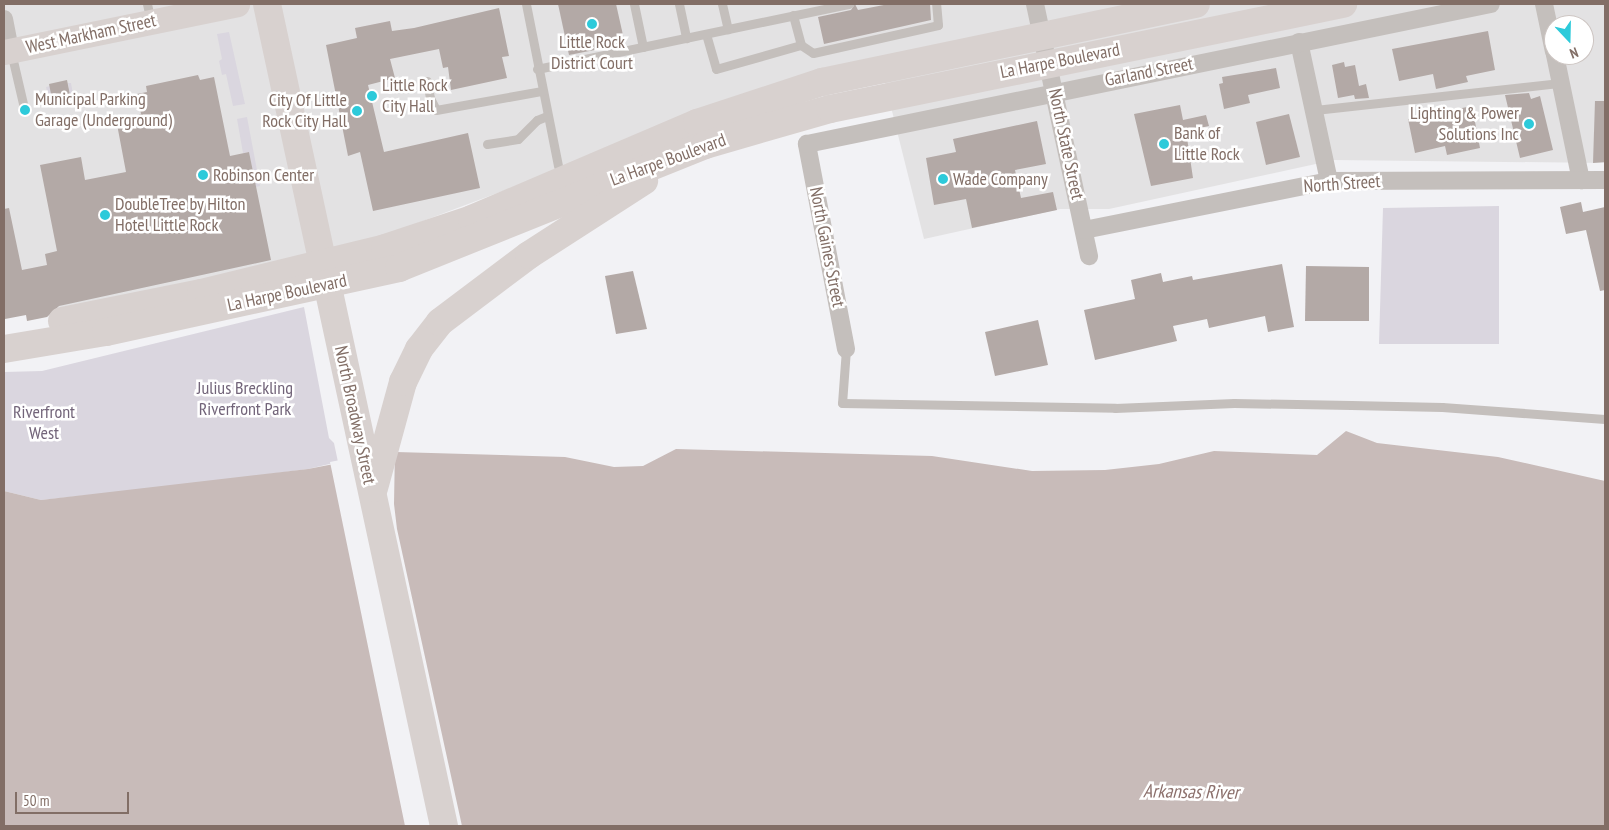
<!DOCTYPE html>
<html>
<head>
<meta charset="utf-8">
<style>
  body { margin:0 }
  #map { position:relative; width:1609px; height:830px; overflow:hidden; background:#f2f2f5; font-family:"PT Sans Narrow",sans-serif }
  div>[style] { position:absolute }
  .built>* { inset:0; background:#e3e2e3 }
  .green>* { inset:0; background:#dad6df }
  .water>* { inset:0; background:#c8bbb9 }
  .pier>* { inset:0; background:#f2f2f5 }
  .building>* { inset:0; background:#b3a9a6 }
  .lane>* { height:9px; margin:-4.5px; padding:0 4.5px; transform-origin:4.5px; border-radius:4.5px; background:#c4bfbc }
  .street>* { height:18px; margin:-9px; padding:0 9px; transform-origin:9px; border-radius:9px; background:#c4bfbc }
  .secondary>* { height:25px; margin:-12.5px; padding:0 12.5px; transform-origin:12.5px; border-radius:12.5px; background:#d8d1cf }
  .primary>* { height:28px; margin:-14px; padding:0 14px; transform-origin:14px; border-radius:14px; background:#d8d1cf }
  .dots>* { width:14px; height:14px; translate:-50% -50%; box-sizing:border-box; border:2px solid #fff; border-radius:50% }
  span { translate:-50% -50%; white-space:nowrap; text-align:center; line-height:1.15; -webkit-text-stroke:5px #fff; paint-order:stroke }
  .street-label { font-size:18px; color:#826e66 }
  .poi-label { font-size:18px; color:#826e66 }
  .left { translate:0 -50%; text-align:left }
  .right { translate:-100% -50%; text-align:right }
  .park-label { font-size:18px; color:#726479 }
  .water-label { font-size:19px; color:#8c706c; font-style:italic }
  .frame { position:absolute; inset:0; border:5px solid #826e66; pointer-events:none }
  .north { position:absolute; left:1544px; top:15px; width:50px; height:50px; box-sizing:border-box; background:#fff; border:1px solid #cdc5c2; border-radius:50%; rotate:159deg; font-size:14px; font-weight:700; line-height:20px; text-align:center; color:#826e66 }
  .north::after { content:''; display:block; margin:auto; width:18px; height:22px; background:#2dcada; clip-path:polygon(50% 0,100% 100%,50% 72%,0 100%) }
  .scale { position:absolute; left:15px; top:792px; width:114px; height:22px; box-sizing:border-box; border:2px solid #826e66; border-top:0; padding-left:6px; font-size:15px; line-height:18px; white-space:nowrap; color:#826e66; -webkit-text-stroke:4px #fff; paint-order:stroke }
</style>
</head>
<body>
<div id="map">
  <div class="built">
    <div style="clip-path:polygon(evenodd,4px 4px,1605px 4px,1605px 163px,1334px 160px,1109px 209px,1060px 209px,924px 239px,879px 59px,789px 83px,391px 233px,177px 290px,4px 318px,4px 4px,1554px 25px,1584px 25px,1584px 55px,1554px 55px,1554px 25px)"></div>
  </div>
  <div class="green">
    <div style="clip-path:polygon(229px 32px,245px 104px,233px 106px,226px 74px,222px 75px,219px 61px,222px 59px,217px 34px)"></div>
    <div style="clip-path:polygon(68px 83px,71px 83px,74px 100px,50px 104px,46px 87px,50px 86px,52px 99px,70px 95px)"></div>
    <div style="clip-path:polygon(247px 117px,260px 186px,256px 187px,249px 152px,243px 153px,237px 119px)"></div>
    <div style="clip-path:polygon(1499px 206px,1499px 344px,1379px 344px,1383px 208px)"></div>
    <div style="clip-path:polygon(304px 307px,329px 438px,334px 443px,338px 462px,308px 469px,177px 486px,41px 500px,4px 491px,4px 372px,42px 371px)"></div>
  </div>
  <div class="water">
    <div style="clip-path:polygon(1346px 431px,1377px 443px,1498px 457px,1605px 481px,1605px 826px,4px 826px,4px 491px,41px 500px,308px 469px,396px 452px,565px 457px,614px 467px,643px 466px,676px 449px,932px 456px,1032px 471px,1105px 470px,1159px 464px,1214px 451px,1317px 455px)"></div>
  </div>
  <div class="pier">
    <div style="clip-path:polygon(395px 449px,394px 504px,397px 529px,462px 826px,405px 826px,330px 462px)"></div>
  </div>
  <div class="building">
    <div style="clip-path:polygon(558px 4px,616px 4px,625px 44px,569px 55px)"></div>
    <div style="clip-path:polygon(855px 4px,858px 10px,889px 4px,930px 4px,931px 20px,824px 44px,818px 17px,851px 10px)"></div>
    <div style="clip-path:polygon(499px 8px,509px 56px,502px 57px,507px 78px,451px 90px,448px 67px,443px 68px,439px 49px,390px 59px,395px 78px,368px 85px,384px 152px,468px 133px,480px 188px,373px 211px,360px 152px,348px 156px,326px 45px,357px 38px,355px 28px,390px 21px,392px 31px,414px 28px)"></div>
    <div style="clip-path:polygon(1488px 31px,1495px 70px,1466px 76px,1468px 82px,1436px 89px,1433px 74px,1399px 81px,1392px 49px)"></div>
    <div style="clip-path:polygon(1344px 62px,1345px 67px,1355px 65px,1359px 86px,1366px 84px,1369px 98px,1355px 99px,1354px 95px,1338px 98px,1332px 65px)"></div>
    <div style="clip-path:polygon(1276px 68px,1280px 88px,1248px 95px,1250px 103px,1224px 109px,1219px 84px,1223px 83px,1222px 77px)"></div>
    <div style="clip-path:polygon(198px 75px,200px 80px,214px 77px,230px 156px,249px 152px,271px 260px,59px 306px,47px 317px,27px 321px,26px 315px,5px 319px,4px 209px,9px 208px,22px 270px,47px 265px,45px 254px,57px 251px,40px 165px,81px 157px,85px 180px,126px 172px,116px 119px,141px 114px,137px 94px,147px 92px,146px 86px)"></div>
    <div style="clip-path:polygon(67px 80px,70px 95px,52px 99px,49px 84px)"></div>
    <div style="clip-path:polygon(1529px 93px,1531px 99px,1540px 96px,1553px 150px,1520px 158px,1505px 95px)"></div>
    <div style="clip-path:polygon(1595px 101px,1605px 101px,1605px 162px,1593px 163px)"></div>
    <div style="clip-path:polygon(1180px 105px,1183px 120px,1206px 115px,1209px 126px,1186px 131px,1193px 178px,1151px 186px,1134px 114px)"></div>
    <div style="clip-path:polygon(1472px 106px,1480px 148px,1447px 155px,1445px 146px,1415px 153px,1408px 119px)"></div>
    <div style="clip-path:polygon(1289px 114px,1300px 157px,1266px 165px,1256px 122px)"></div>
    <div style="clip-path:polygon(1037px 121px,1046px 164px,1015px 170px,1021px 198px,1053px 192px,1057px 210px,972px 228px,966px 199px,934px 205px,926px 158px,956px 152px,953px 139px)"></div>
    <div style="clip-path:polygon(1581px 202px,1583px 212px,1605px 207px,1605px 290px,1600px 291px,1586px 230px,1566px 234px,1560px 207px)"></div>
    <div style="clip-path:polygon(1282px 264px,1294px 327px,1268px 332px,1265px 316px,1209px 328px,1207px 319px,1173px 326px,1177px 341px,1095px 360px,1084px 310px,1135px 299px,1131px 280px,1161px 273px,1163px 282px,1192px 276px,1193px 280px)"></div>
    <div style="clip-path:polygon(1306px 266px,1369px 267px,1369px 321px,1305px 321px)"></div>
    <div style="clip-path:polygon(633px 271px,647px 329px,616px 334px,605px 276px)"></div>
    <div style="clip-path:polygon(1038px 320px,1048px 365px,995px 376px,985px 332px)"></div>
  </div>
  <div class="lane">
    <div style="left:147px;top:4px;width:17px;rotate:77deg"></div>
    <div style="left:526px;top:4px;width:165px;rotate:78.8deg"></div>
    <div style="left:634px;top:4px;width:44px;rotate:78.2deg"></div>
    <div style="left:679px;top:4px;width:35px;rotate:78deg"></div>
    <div style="left:722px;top:4px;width:26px;rotate:77deg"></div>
    <div style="left:706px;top:34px;width:36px;rotate:74deg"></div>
    <div style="left:716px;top:69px;width:88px;rotate:-15.8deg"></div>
    <div style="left:801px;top:45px;width:31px;rotate:-105deg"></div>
    <div style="left:801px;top:45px;width:14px;rotate:34deg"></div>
    <div style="left:813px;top:53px;width:128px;rotate:-12.6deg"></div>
    <div style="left:938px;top:25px;width:21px;rotate:-95deg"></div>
    <div style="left:11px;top:52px;width:57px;rotate:76.9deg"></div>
    <div style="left:537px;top:69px;width:319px;rotate:-11.8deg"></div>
    <div style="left:427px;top:81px;width:17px;rotate:80deg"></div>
    <div style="left:430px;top:98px;width:13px;rotate:63deg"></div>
    <div style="left:436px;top:110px;width:108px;rotate:-10.2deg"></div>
    <div style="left:1315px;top:110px;width:247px;rotate:-6.3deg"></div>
    <div style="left:487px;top:144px;width:31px;rotate:-9deg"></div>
    <div style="left:518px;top:139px;width:27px;rotate:-45deg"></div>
    <div style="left:537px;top:120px;width:11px;rotate:-22deg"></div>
    <div style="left:846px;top:349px;width:54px;rotate:94.2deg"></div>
    <div style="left:842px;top:403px;width:273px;rotate:1deg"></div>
    <div style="left:1115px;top:408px;width:119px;rotate:-2.4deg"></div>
    <div style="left:1234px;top:403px;width:117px;rotate:1deg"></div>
    <div style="left:1351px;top:405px;width:91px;rotate:1.3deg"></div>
    <div style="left:1442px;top:407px;width:163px;rotate:4.2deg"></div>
  </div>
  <div class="street">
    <div style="left:1035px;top:4px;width:258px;rotate:77.9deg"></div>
    <div style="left:1544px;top:4px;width:49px;rotate:78.2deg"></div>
    <div style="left:4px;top:19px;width:33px;rotate:79deg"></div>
    <div style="left:1299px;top:42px;width:142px;rotate:77.8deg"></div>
    <div style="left:1555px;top:55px;width:128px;rotate:78.3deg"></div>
    <div style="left:1084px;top:230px;width:250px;rotate:-11.3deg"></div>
    <div style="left:1329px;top:181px;width:276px;rotate:-0.2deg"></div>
    <div style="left:846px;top:349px;width:209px;rotate:-100.8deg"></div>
    <div style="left:807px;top:144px;width:698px;rotate:-11.57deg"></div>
  </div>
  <div class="secondary">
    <div style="left:4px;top:52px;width:238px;rotate:-11.6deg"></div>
  </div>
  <div class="primary">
    <div style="left:267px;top:4px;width:841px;rotate:77.85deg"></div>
    <div style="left:62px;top:321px;width:142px;rotate:-11.4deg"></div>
    <div style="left:201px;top:293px;width:189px;rotate:-13.7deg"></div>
    <div style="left:385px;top:248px;width:92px;rotate:-18.4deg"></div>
    <div style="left:472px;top:219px;width:245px;rotate:-23.1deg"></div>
    <div style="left:697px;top:123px;width:132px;rotate:-18.2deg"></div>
    <div style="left:822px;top:82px;width:382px;rotate:-11.8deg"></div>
    <div style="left:4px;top:349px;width:103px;rotate:-9.5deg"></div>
    <div style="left:106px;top:332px;width:300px;rotate:-12.3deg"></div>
    <div style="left:399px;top:268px;width:330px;rotate:-21.9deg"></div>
    <div style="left:705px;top:145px;width:130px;rotate:-16.1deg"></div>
    <div style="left:830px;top:109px;width:524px;rotate:-11.57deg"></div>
    <div style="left:374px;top:488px;width:110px;rotate:-74.7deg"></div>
    <div style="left:403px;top:382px;width:37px;rotate:-64deg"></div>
    <div style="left:419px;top:349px;width:34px;rotate:-52deg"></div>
    <div style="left:440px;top:322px;width:111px;rotate:-37deg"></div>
    <div style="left:529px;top:255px;width:137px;rotate:-32.8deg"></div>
  </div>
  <div class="dots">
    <div style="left:592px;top:24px;background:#2dcada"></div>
    <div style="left:372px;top:96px;background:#2dcada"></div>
    <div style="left:25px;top:110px;background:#2dcada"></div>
    <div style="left:357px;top:111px;background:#2dcada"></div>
    <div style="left:1529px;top:124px;background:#2dcada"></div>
    <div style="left:1164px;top:144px;background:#2dcada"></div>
    <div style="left:203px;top:175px;background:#2dcada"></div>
    <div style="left:943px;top:179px;background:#2dcada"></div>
    <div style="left:105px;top:215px;background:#2dcada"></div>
  </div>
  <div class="street-label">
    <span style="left:91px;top:34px;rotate:-12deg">West Markham Street</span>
    <span style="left:1060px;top:61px;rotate:-11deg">La Harpe Boulevard</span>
    <span style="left:1149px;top:72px;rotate:-11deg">Garland Street</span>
    <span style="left:1066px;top:144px;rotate:78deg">North State Street</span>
    <span style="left:668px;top:160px;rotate:-20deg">La Harpe Boulevard</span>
    <span style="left:1342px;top:184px;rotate:-4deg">North Street</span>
    <span style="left:827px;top:247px;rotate:79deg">North Gaines Street</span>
    <span style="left:287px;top:293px;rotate:-12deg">La Harpe Boulevard</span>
    <span style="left:355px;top:415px;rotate:78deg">North Broadway Street</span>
  </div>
  <div class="poi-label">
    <span style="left:592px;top:53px">Little Rock<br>District Court</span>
    <span class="left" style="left:382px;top:96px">Little Rock<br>City Hall</span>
    <span class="left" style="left:35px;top:110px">Municipal Parking<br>Garage (Underground)</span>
    <span class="right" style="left:347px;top:111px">City Of Little<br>Rock City Hall</span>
    <span class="right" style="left:1519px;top:124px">Lighting &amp; Power<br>Solutions Inc</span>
    <span class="left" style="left:1174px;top:144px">Bank of<br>Little Rock</span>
    <span class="left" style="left:213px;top:175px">Robinson Center</span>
    <span class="left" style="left:953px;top:179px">Wade Company</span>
    <span class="left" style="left:115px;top:215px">DoubleTree by Hilton<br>Hotel Little Rock</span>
  </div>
  <div class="park-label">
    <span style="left:245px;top:399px">Julius Breckling<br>Riverfront Park</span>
    <span style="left:44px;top:423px">Riverfront<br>West</span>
  </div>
  <div class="water-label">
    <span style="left:1191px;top:792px;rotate:1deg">Arkansas River</span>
  </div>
  <div class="frame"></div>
  <div class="north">N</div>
  <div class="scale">50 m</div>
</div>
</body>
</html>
